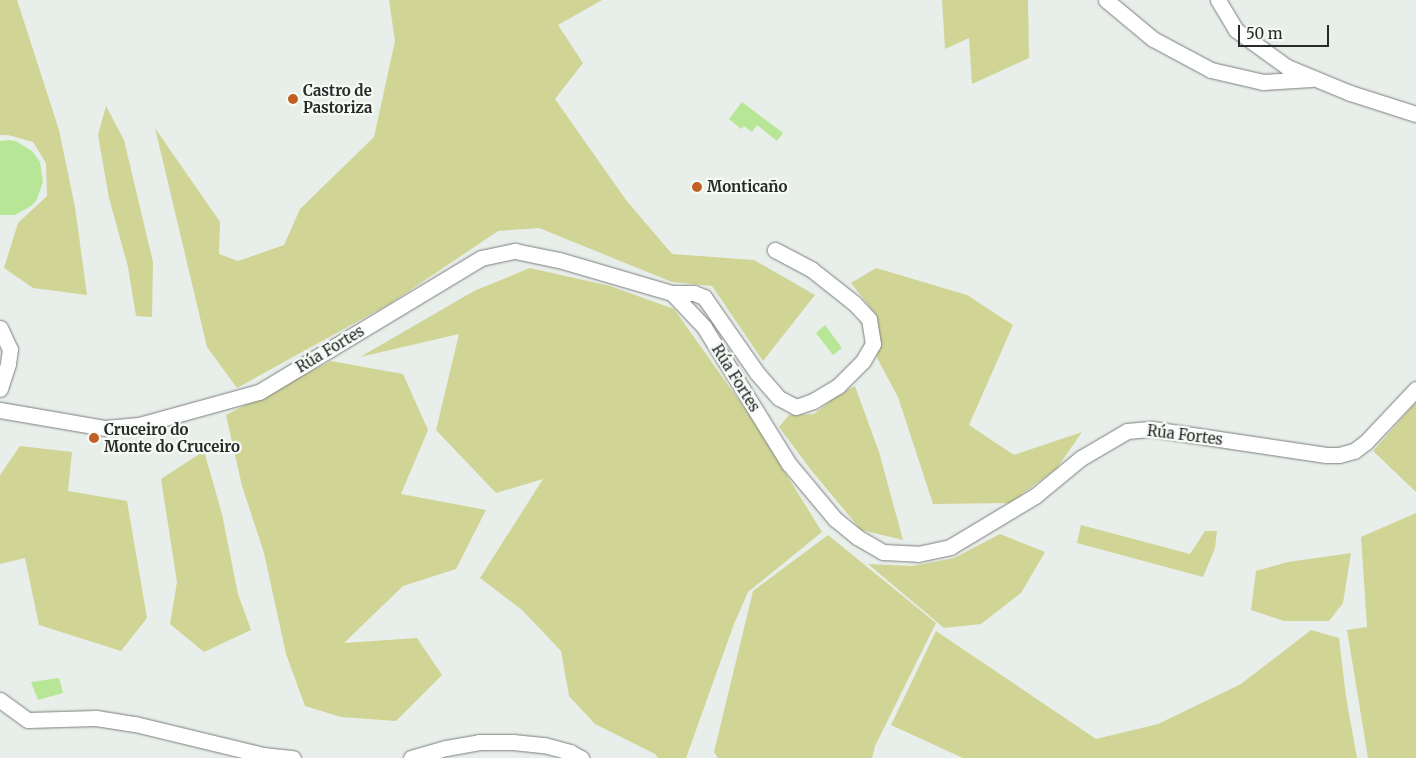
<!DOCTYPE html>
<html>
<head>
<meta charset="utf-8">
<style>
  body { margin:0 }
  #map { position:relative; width:1416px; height:758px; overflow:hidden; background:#e8eeea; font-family:Merriweather,serif }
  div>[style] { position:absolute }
  .green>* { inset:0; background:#d0d596 }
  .building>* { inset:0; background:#b7e796 }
  .roads { filter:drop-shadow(0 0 1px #7b7f7c) drop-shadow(0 0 1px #7b7f7c) }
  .minor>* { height:15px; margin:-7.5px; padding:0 7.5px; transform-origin:7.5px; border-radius:7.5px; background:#fff }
  .dots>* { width:14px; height:14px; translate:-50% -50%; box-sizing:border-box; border:2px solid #f6fbf7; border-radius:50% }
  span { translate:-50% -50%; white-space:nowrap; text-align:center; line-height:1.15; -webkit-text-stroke:4.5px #f6fbf7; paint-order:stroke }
  .poi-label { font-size:15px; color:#292b29; font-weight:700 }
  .left { translate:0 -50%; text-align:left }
  .street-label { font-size:15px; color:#292b29 }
  .scale { position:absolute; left:1238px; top:25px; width:91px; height:22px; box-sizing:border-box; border:2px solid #292b29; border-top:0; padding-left:6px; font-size:15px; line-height:18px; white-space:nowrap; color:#292b29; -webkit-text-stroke:4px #f6fbf7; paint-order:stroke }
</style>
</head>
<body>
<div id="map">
  <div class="green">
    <div style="clip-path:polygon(0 0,17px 0,59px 130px,75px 207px,87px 295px,33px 288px,4px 268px,18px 223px,47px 196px,46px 163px,33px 142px,8px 135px,0 135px)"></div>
    <div style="clip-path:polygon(389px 0,602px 0,558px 25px,583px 63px,555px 99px,626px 200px,672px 254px,754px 260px,815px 295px,763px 361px,712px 286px,672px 282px,539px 228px,498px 231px,391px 303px,237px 388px,207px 347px,155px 128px,220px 222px,219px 254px,238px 261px,284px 245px,300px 209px,374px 137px,395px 41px)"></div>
    <div style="clip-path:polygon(942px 0,1028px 0,1029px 58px,972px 84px,969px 38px,945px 49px)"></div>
    <div style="clip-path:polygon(106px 106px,124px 140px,153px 262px,152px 317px,136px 316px,128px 267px,109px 198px,98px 135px)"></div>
    <div style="clip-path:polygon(530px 268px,610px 286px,674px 309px,750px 416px,822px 532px,748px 592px,734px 624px,686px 758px,658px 758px,655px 754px,595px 724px,569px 696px,561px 651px,522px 610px,480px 578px,543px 479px,496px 493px,436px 430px,459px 334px,360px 357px,474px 291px)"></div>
    <div style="clip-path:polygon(876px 268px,967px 295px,1013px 325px,969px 425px,1014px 455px,1082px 432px,1057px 468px,1010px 503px,933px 504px,898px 397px,877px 358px,877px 316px,851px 283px)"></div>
    <div style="clip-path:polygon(331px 361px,403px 374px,428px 430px,401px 494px,486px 510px,456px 569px,403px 586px,344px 643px,417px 638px,442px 675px,396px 721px,341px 717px,305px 706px,286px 654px,264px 553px,242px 486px,226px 415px)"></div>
    <div style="clip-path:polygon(855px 386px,879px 452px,903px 540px,861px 530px,811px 470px,779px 427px,789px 415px,814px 414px,838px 395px)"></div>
    <div style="clip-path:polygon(1416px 402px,1416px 492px,1373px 451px)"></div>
    <div style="clip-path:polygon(20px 446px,72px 452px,68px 491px,127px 501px,147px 618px,121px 651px,39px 625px,25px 558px,0 564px,0 475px)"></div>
    <div style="clip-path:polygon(204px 451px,222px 514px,238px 594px,251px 630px,204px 652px,170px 624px,177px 582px,161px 479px)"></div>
    <div style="clip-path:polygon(1416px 513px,1416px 758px,1368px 758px,1347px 630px,1367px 627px,1361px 537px)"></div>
    <div style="clip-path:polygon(1081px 525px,1190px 554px,1205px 531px,1217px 531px,1215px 548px,1203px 577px,1077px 543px)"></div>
    <div style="clip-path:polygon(1000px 534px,1045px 552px,1021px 593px,981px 624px,944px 628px,868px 564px,912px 566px,954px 558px)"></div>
    <div style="clip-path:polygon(828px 535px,936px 623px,875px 746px,872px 758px,718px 758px,714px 752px,753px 591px)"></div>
    <div style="clip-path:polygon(1351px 553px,1343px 603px,1329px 621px,1284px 621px,1251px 610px,1256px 571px,1288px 562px)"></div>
    <div style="clip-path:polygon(1311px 630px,1339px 638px,1346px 697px,1357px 758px,963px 758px,891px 725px,936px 631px,1096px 739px,1158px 724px,1241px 684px)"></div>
  </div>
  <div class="building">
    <div style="clip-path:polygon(742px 102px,783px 133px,777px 141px,757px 125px,752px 132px,744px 126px,741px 129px,729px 119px)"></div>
    <div style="clip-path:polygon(8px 140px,16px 141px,32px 151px,40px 162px,43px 182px,36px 201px,31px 206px,15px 215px,0 215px,0 141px)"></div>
    <div style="clip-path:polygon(825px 325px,842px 348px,833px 355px,816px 333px)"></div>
    <div style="clip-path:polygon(59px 678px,63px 693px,38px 700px,31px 682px)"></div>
  </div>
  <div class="roads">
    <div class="minor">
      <div style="left:1106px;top:0;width:61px;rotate:39.7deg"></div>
      <div style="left:1153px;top:39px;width:66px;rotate:28.1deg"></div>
      <div style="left:1211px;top:70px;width:53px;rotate:13deg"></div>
      <div style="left:1263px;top:82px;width:48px;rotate:-3.6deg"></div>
      <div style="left:1218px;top:0;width:35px;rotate:59deg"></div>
      <div style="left:1236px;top:30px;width:63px;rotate:36deg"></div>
      <div style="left:1287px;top:67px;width:68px;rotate:22.4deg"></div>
      <div style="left:1350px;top:93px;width:69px;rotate:17.7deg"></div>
      <div style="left:672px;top:293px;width:22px"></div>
      <div style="left:694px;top:293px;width:11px;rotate:22deg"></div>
      <div style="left:704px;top:297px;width:93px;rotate:55.1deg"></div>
      <div style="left:757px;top:373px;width:33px;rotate:49deg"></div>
      <div style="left:779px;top:398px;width:19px;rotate:28deg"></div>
      <div style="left:796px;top:407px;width:18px;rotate:-19deg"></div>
      <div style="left:813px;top:401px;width:29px;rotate:-31deg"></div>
      <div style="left:838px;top:386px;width:35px;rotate:-45deg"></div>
      <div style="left:863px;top:361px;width:20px;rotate:-60deg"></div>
      <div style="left:873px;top:344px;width:25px;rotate:-99deg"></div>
      <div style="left:869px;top:319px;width:22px;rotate:-133deg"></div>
      <div style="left:854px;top:303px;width:55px;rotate:-141.7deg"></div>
      <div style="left:811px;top:269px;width:41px;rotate:-152.2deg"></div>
      <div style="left:0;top:328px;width:23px;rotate:65deg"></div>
      <div style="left:10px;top:349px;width:15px;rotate:98deg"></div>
      <div style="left:8px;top:364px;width:26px;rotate:108deg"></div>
      <div style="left:0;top:410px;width:107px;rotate:9.7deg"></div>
      <div style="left:105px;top:428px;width:34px;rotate:-5deg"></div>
      <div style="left:139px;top:425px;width:124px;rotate:-15.4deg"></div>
      <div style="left:259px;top:392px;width:259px;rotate:-31.1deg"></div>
      <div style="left:481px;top:258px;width:35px;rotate:-12deg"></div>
      <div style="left:515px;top:251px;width:45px;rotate:11.6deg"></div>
      <div style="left:559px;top:260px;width:118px;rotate:16.3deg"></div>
      <div style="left:672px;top:293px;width:47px;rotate:46.7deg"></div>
      <div style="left:704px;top:327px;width:161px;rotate:58.2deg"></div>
      <div style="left:789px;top:464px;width:72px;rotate:50.1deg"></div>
      <div style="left:835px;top:519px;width:28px;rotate:39deg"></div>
      <div style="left:857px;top:537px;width:30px;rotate:30deg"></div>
      <div style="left:883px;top:552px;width:35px;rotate:3deg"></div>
      <div style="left:918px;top:554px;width:33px;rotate:-12deg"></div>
      <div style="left:950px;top:547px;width:99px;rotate:-31deg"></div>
      <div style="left:1035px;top:496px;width:60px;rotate:-39.6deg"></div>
      <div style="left:1081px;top:458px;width:53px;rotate:-30.4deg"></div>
      <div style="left:1127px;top:431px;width:25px;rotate:-5deg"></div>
      <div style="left:1152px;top:429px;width:176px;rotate:8.5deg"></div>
      <div style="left:1326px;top:455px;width:13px"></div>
      <div style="left:1339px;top:455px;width:16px;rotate:-15deg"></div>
      <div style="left:1354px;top:451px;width:15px;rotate:-37deg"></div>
      <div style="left:1366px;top:442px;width:73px;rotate:-46.7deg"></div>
      <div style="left:0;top:700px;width:34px;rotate:36deg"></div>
      <div style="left:28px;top:720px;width:68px;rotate:-1.7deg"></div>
      <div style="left:96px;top:718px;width:39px;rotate:9deg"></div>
      <div style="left:135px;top:724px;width:132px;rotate:13.6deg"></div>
      <div style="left:263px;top:755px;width:30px;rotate:6deg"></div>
      <div style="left:411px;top:758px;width:36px;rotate:-16deg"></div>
      <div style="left:446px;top:748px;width:34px;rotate:-10deg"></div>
      <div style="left:479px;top:742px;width:34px"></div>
      <div style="left:513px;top:742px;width:31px;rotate:6deg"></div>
      <div style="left:544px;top:745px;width:27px;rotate:15deg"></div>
      <div style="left:570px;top:752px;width:13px;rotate:29deg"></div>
    </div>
  </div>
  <div class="dots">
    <div style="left:293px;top:99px;background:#c15f24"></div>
    <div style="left:697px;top:187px;background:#c15f24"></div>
    <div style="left:94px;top:438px;background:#c15f24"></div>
  </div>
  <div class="poi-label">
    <span class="left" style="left:303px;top:99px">Castro de<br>Pastoriza</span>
    <span class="left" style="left:707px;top:187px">Monticaño</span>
    <span class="left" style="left:104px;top:438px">Cruceiro do<br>Monte do Cruceiro</span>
  </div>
  <div class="street-label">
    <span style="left:330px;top:349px;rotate:-31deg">Rúa Fortes</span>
    <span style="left:736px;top:378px;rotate:58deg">Rúa Fortes</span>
    <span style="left:1185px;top:435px;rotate:7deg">Rúa Fortes</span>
  </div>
  <div class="scale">50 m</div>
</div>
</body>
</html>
